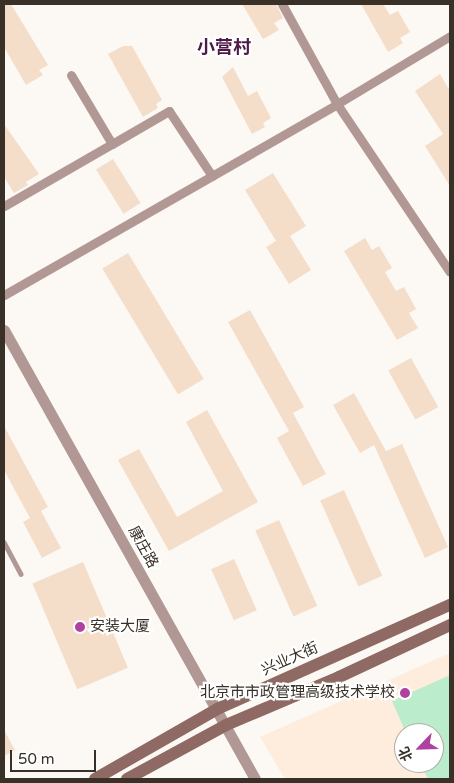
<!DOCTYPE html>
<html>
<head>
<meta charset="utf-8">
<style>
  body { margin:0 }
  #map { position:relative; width:454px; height:783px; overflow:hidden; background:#fcf8f4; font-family:"Varela Round","Noto Sans SC",sans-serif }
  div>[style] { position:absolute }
  .built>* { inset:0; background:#feeddd }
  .green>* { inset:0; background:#bbeccc }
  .building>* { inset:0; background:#f4dec9; transform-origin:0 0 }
  .service>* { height:4.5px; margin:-2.25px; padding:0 2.25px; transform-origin:2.25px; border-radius:2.25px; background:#b29894 }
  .minor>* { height:9px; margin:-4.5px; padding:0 4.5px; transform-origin:4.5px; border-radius:4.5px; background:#b29894 }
  .tertiary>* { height:11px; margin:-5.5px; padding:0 5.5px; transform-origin:5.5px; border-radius:5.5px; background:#b29894 }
  .secondary>* { height:12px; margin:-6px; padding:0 6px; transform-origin:6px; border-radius:6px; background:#8f6a64 }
  .dots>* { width:14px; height:14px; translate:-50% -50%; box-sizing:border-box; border:2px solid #fff; border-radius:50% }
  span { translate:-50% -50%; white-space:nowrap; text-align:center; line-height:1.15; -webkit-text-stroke:4.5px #fff; paint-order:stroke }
  .street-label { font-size:15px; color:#393128 }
  .poi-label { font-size:15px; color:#393128 }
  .left { translate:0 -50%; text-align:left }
  .right { translate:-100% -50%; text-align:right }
  .quarter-label { font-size:18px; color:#4e1a47; font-weight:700 }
  .frame { position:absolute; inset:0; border:5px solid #393128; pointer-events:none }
  .north { position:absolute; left:394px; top:723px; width:50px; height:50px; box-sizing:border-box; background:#fff; border:1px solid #b0ada9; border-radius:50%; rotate:246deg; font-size:14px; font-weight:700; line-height:20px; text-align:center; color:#393128 }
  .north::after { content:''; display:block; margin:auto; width:18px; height:22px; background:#af42a1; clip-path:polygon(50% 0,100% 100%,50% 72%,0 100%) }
  .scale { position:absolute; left:10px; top:750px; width:86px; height:22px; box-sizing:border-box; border:2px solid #393128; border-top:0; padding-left:6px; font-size:15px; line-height:18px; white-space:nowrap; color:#393128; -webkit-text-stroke:4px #fff; paint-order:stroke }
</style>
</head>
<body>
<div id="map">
  <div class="built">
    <i style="clip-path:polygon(evenodd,450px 653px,450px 779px,285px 779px,260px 737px,450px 653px,404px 733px,434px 733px,434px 763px,404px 763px,404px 733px)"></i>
  </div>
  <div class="green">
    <i style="clip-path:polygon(450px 675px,450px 779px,428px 779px,420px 763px,434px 763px,434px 733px,406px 733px,392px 701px)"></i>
  </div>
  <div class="building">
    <i style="clip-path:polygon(4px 4px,11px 4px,48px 65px,39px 70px,43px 75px,26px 85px,4px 47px)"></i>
    <i style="clip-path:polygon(242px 4px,276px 4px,283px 18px,274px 23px,279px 30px,263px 39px)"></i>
    <i style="clip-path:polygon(361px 4px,383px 4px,390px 15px,398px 11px,410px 32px,400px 38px,403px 43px,388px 52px)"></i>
    <i style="clip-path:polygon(123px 46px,132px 46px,162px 100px,156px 104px,158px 108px,143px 117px,108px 54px)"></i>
    <i style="clip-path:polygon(233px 67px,248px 96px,257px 91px,271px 118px,263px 123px,265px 127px,252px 134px,222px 77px)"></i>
    <i style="clip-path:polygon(440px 74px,450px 91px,450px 186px,425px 146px,443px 134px,415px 91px)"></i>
    <i style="clip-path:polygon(4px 124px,39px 174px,26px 182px,28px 185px,14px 193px,4px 177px)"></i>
    <i style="left:113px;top:159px;width:52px;height:20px;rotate:58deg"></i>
    <i style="clip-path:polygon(273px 173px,306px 226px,290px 236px,311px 270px,289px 284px,266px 247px,276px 241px,245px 190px)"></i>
    <i style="clip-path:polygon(365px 238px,372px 250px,379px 246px,392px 268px,385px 272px,396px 291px,404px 287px,416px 309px,409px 313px,418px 328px,397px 340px,344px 251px)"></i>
    <i style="left:128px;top:253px;width:147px;height:30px;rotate:59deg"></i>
    <i style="clip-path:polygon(250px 310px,304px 407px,293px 413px,326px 474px,303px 486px,277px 438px,289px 431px,228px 322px)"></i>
    <i style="left:411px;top:358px;width:56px;height:26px;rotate:61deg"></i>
    <i style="clip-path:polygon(354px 393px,386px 451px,402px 444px,448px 547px,425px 558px,374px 445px,360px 453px,333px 405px)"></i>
    <i style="clip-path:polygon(207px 410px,258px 502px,169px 551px,118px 460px,139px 449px,177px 517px,223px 491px,186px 422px)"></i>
    <i style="clip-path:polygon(4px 426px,48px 507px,41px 511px,61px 548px,42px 558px,23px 522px,30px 518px,4px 470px)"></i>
    <i style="left:344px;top:490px;width:94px;height:26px;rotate:66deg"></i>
    <i style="left:279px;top:520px;width:94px;height:26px;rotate:66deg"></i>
    <i style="left:234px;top:559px;width:56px;height:25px;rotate:66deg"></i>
    <i style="left:83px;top:562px;width:115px;height:55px;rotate:67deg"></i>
    <i style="clip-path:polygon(4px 730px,15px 750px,4px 756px)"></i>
  </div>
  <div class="service">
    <i style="left:4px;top:542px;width:36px;rotate:62deg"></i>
  </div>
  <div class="minor">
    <i style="left:282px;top:4px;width:114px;rotate:61.2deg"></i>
    <i style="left:337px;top:104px;width:202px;rotate:56.1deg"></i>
    <i style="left:71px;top:75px;width:80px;rotate:59.3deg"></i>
    <i style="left:112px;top:144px;width:66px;rotate:-30.1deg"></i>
    <i style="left:169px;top:111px;width:78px;rotate:56.5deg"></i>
    <i style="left:4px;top:206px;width:125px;rotate:-29.9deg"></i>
    <i style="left:4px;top:295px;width:384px;rotate:-29.8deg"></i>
    <i style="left:337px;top:104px;width:132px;rotate:-31deg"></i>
  </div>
  <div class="tertiary">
    <i style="left:4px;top:330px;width:514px;rotate:60.79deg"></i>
  </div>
  <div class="secondary">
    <i style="left:95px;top:779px;width:141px;rotate:-29.8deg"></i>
    <i style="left:217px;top:709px;width:255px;rotate:-24.1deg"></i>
    <i style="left:127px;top:779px;width:113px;rotate:-28.6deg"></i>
    <i style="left:226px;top:725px;width:123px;rotate:-23deg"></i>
    <i style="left:339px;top:677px;width:123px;rotate:-25.1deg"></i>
  </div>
  <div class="dots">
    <i style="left:80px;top:627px;background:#af42a1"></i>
    <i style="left:405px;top:693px;background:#af42a1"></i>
  </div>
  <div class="street-label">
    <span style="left:143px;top:547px;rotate:61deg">康庄路</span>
    <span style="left:290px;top:659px;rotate:-24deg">兴业大街</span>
  </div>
  <div class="poi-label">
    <span class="left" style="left:90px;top:627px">安装大厦</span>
    <span class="right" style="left:395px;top:693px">北京市市政管理高级技术学校</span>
  </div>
  <div class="quarter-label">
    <span style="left:224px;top:47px">小营村</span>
  </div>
  <div class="frame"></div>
  <div class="north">北</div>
  <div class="scale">50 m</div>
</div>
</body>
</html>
